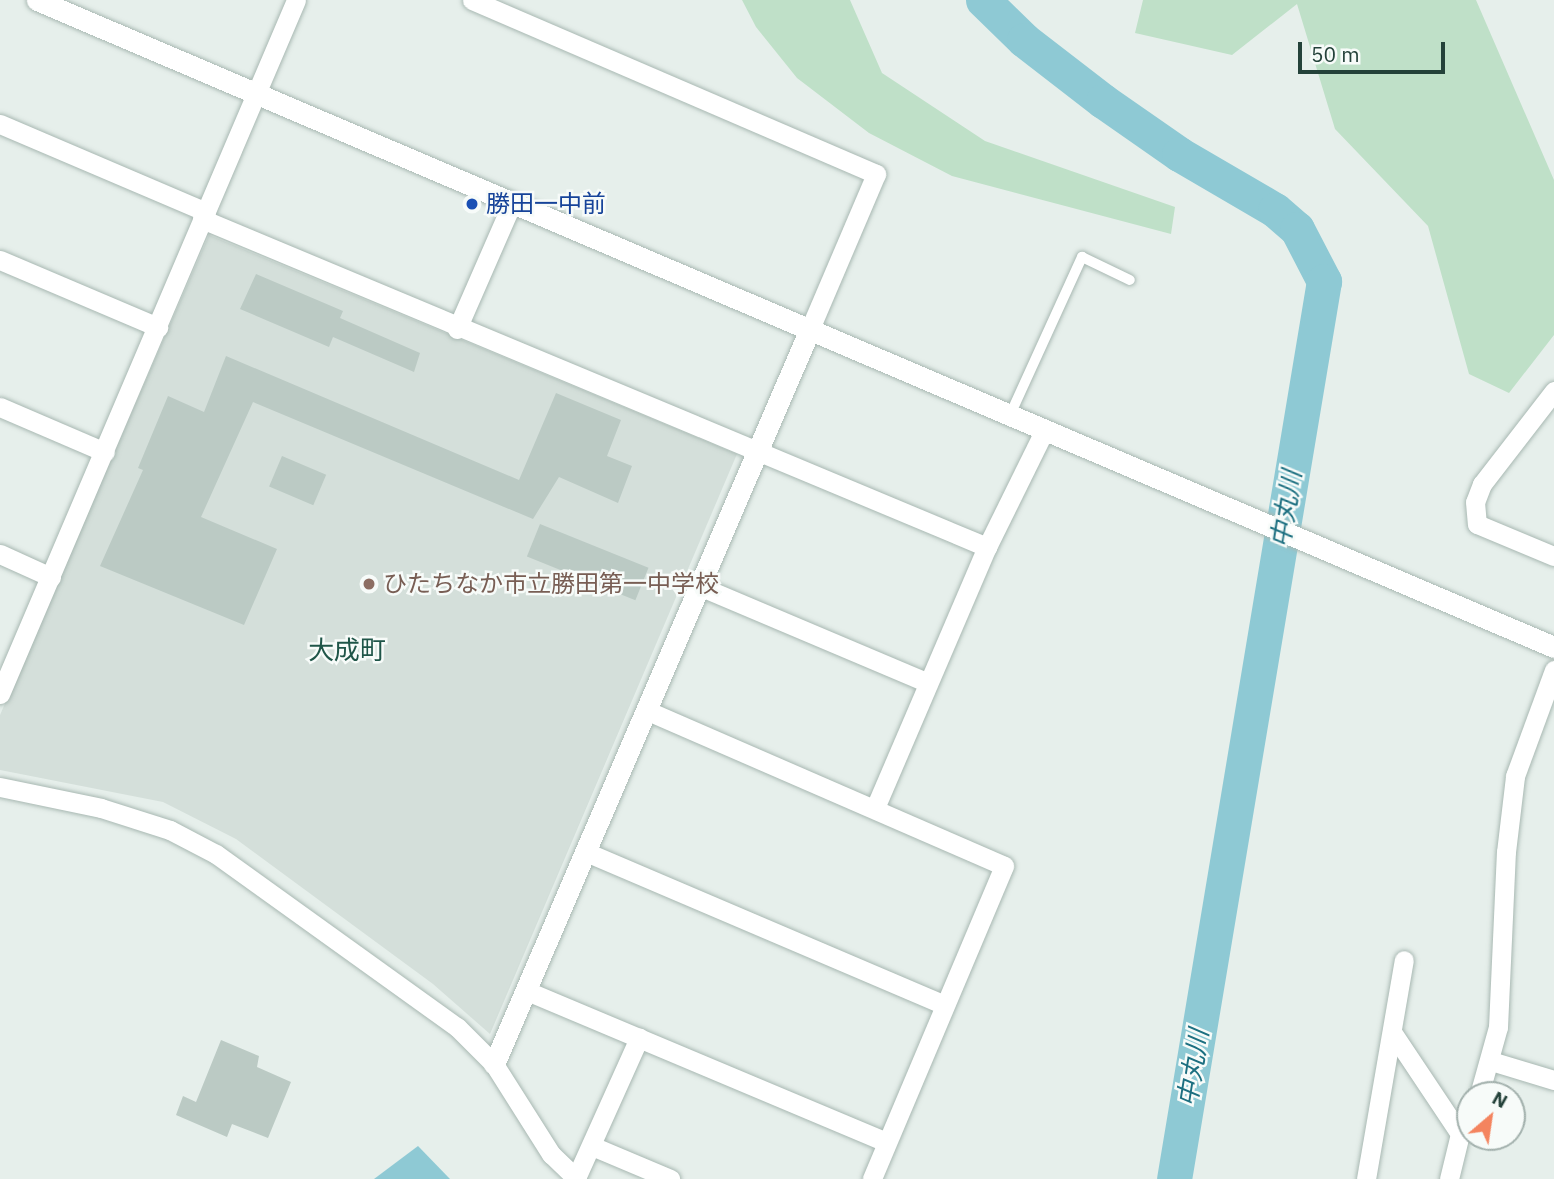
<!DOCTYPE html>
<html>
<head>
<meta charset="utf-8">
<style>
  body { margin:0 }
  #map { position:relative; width:1554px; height:1179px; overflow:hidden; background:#e6efeb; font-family:"IBM Plex Sans","Noto Sans JP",sans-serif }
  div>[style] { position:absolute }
  .built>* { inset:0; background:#d4dfda }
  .green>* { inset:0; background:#bfe0c8 }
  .water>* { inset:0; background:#8ec9d4 }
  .river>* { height:35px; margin:-17.5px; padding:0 17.5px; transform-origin:17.5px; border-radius:17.5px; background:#8ec9d4 }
  .building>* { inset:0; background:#bbcac4; transform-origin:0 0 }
  .roads { filter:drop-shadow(0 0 2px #a8b8b2) drop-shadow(0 0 2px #a8b8b2) }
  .service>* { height:10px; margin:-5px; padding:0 5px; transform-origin:5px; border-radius:5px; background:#fff }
  .minor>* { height:19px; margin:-9.5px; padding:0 9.5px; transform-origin:9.5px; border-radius:9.5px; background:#fff }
  .tertiary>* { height:21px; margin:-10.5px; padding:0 10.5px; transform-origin:10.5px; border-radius:10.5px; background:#fff }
  .dots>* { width:19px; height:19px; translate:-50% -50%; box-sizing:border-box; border:4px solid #f7fbf9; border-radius:50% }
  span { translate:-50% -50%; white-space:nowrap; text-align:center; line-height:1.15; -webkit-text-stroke:5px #f7fbf9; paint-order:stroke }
  .transit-label { font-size:24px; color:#164399 }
  .left { translate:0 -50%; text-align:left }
  .education-label { font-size:24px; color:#785e54 }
  .water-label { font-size:26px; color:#1c6f80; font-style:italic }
  .neighbourhood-label { font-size:26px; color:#1f5548 }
  .north { position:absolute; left:1456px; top:1081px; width:70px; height:70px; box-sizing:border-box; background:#f7fbf9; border:2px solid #a3b1ad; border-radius:50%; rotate:29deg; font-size:19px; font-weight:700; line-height:28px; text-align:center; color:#24423a }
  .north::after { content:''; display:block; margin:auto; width:24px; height:32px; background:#f4845f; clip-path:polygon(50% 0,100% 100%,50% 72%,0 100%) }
  .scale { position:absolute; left:1298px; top:42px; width:147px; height:32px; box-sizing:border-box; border:4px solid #24423a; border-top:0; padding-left:9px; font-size:21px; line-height:24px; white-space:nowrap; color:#24423a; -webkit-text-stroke:5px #f7fbf9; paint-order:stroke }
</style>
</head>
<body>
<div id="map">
  <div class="built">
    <i style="clip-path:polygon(209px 235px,737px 454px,490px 1034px,433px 984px,236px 839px,163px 802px,0 770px,0 715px)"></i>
  </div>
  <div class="green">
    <i style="clip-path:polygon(742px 0,850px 0,882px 73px,985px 141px,1175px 207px,1171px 234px,952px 176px,869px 133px,797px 78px,756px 27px)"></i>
    <i style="clip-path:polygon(1143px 0,1476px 0,1554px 180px,1554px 335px,1509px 393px,1469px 374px,1428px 226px,1335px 129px,1297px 4px,1232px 55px,1135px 33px)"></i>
  </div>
  <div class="water">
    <i style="clip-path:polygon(418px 1146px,450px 1179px,374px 1179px)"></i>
  </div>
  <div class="river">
    <i style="left:983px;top:0;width:57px;rotate:44.3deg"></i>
    <i style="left:1024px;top:40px;width:100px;rotate:37.7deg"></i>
    <i style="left:1103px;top:101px;width:93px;rotate:34.9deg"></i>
    <i style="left:1179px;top:154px;width:111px;rotate:30.3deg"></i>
    <i style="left:1275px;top:210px;width:29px;rotate:41deg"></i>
    <i style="left:1297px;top:229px;width:59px;rotate:62.6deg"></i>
    <i style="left:1324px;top:281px;width:910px;rotate:99.48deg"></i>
  </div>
  <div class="building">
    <i style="clip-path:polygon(256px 274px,343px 311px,340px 318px,420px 353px,414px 372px,333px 337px,329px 347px,240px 309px)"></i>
    <i style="clip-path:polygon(226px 356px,519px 480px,556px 393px,621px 420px,607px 456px,632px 466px,618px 503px,559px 477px,533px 519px,253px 402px,201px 517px,277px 549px,244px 625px,100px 566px,143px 470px,138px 468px,168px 396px,204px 412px)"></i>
    <i style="left:282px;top:456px;width:48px;height:33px;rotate:23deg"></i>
    <i style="left:540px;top:524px;width:117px;height:35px;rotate:22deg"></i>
    <i style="clip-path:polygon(221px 1040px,259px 1056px,257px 1067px,291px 1082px,268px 1138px,232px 1124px,227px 1137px,176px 1115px,183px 1096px,196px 1102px)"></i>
  </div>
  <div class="roads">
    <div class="service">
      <i style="left:1010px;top:415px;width:174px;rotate:-65.5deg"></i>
      <i style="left:1082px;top:257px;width:53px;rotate:25.6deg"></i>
    </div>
    <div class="minor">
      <i style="left:472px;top:0;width:440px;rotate:23.3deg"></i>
      <i style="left:876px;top:174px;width:168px;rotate:113.1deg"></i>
      <i style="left:0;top:124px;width:224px;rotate:23.1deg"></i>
      <i style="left:202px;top:219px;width:851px;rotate:22.68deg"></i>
      <i style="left:0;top:260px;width:172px;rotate:23deg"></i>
      <i style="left:457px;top:329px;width:137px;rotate:-66.4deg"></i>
      <i style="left:1554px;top:391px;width:118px;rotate:127.7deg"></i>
      <i style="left:1482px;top:484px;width:19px;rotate:111deg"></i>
      <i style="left:1475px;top:502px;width:22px;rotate:85deg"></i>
      <i style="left:1477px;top:524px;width:83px;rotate:22.6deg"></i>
      <i style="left:0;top:407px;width:114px;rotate:23.2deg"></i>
      <i style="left:0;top:554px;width:56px;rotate:24.3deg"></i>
      <i style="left:699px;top:586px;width:246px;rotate:22.9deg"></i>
      <i style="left:0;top:694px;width:754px;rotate:-66.9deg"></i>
      <i style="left:648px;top:711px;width:388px;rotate:23.5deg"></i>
      <i style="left:1004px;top:866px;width:340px;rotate:112.9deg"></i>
      <i style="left:0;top:787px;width:103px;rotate:11.7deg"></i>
      <i style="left:101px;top:808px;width:72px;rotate:17.7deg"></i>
      <i style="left:170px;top:830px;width:52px;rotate:27.6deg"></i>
      <i style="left:216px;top:854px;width:297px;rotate:35.7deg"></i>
      <i style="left:457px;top:1027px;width:52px;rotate:45deg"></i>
      <i style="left:494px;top:1064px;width:107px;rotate:57.7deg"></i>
      <i style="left:551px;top:1154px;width:36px;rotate:44deg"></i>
      <i style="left:875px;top:808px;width:284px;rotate:-66.8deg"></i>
      <i style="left:987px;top:547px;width:131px;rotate:-63.8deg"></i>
      <i style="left:586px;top:852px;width:390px;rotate:23.1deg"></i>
      <i style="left:527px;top:991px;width:390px;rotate:22.8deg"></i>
      <i style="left:1392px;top:1032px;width:123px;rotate:56.3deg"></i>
      <i style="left:1491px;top:1061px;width:66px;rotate:16.8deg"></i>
      <i style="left:1479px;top:1095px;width:71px;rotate:-74.4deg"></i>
      <i style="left:1498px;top:1027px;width:175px;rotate:-87.4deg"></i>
      <i style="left:1506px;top:852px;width:77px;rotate:-83.2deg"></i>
      <i style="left:1515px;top:776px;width:113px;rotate:-69.8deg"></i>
      <i style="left:592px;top:1146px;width:85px;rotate:22.9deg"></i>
      <i style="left:576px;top:1178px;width:154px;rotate:-65.8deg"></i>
      <i style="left:1366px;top:1179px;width:222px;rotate:-80.2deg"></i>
      <i style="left:1449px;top:1179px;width:46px;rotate:-76.3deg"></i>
      <i style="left:1460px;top:1134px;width:23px;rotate:-65deg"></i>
    </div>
    <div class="tertiary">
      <i style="left:37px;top:0;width:1649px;rotate:23.1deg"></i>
      <i style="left:494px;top:1064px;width:800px;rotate:-66.74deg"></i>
    </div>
  </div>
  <div class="dots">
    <i style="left:472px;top:204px;background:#1a4fb4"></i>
    <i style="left:369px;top:584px;background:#8d6e63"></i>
  </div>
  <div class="transit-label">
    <span class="left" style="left:486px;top:204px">勝田一中前</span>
  </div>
  <div class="education-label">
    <span class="left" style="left:383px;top:584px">ひたちなか市立勝田第一中学校</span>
  </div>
  <div class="water-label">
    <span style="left:1286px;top:509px;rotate:-81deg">中丸川</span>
    <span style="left:1193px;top:1068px;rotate:-81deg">中丸川</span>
  </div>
  <div class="neighbourhood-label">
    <span style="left:347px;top:650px">大成町</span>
  </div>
  <div class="north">N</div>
  <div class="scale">50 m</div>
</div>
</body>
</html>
